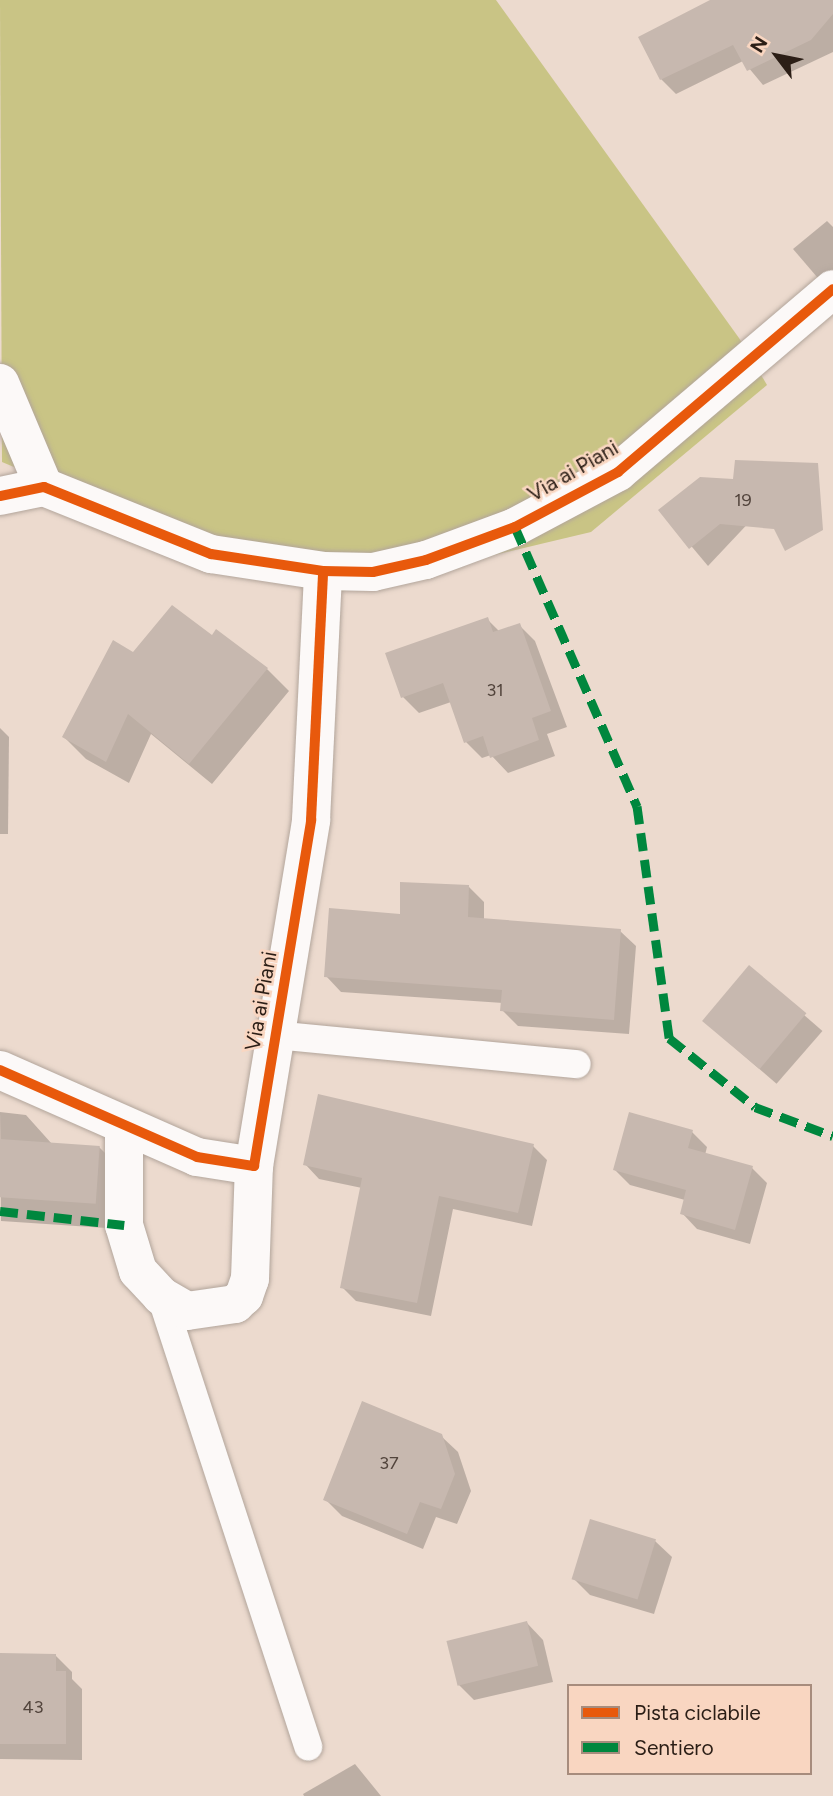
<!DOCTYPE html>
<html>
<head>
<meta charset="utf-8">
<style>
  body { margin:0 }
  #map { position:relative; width:833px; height:1796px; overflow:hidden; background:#ecdace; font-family:Figtree,sans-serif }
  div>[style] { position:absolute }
  .forest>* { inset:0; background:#c9c485 }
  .shadow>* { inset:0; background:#0003; transform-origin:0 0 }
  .building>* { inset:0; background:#c7b8af; transform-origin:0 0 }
  .roads { filter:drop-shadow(0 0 2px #b2a59b) drop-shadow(0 0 2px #b2a59b) }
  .service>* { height:28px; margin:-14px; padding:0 14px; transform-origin:14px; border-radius:14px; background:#fcf9f8 }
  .minor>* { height:38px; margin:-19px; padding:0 19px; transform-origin:19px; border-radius:19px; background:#fcf9f8 }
  .quiet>* { height:9px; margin-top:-4.5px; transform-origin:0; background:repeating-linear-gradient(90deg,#00873e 0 18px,transparent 0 27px) }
  .cycleway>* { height:10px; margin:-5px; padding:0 5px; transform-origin:5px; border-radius:5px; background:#e8590c }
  span { translate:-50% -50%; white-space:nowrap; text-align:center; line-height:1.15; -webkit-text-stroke:5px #f9d6c1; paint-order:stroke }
  .number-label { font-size:18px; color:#52443c }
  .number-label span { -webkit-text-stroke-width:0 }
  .street-label { font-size:21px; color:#2b1e16 }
  .legend { position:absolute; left:567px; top:1684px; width:245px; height:91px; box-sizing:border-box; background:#f9d6c1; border:2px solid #a78c7d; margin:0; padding:9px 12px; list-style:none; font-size:21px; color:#2b1e16 }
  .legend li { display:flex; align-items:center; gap:14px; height:35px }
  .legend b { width:35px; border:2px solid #a78c7d }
  .north { position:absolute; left:742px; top:21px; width:70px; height:70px; -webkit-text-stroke:5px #f9d6c1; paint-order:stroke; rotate:302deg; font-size:19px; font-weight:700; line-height:28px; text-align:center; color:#2b1e16 }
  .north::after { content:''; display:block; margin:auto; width:24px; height:32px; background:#2b1e16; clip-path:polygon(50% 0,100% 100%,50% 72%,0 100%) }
</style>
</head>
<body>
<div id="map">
  <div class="forest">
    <i style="clip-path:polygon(0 0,496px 0,739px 338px,767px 385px,591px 532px,323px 596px,2px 462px)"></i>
  </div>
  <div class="shadow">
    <i style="clip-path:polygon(716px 0,833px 0,833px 52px,763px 85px,743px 61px,676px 94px,661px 79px,641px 38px)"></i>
    <i style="clip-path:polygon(827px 221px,833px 227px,833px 278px,823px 284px,793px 249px)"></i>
    <i style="clip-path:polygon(772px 498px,708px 566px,661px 510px)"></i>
    <i style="clip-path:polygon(487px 619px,500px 632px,519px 625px,535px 641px,567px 727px,547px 734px,555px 756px,508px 773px,491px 755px,482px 758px,466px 742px,451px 702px,419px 713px,403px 697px)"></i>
    <i style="clip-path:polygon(213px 637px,267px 669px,289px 691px,212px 784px,151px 734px,129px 783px,86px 759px,64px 737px)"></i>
    <i style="clip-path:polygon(0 728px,9px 737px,8px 834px,0 834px)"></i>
    <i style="clip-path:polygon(469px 887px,484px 902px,484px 920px,620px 931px,636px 946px,629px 1034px,518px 1026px,502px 1010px,503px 1003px,341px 992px,326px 976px,402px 916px)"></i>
    <i style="left:750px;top:968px;width:96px;height:70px;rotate:41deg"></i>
    <i style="clip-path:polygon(0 1112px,26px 1115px,52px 1144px,99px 1147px,125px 1173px,121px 1229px,1px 1221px)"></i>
    <i style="clip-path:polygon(692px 1132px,707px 1147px,705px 1155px,752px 1168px,767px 1183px,750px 1244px,697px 1229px,682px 1213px,685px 1200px,630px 1185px,615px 1170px)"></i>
    <i style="clip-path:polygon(533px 1146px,547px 1160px,532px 1226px,453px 1209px,431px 1316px,356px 1301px,342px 1287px,362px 1188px,319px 1179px,305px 1164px)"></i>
    <i style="clip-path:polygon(441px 1436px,458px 1452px,471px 1491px,457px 1524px,436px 1517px,423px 1549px,342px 1516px,325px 1499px)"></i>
    <i style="clip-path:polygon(592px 1521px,655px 1541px,672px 1557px,654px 1614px,590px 1595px,574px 1579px)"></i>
    <i style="clip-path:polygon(527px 1623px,543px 1640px,553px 1682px,474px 1700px,458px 1684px)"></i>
    <i style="clip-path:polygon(0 1655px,56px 1656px,72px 1672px,72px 1679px,82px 1689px,82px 1760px,0 1759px)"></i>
    <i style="clip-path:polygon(355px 1764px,381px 1796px,304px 1796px,303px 1794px)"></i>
  </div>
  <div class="building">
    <i style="clip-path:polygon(710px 0,833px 0,833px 14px,811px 40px,747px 71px,733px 45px,660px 80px,638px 37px)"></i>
    <i style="clip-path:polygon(735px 460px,818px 463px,823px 530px,785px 551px,774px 529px,720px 524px,689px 549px,658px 510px,700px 477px,733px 479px)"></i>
    <i style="clip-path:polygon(172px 605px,212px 635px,216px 629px,268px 668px,189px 764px,128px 714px,106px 762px,62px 737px,113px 640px,133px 652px)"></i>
    <i style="clip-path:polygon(488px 617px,493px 632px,520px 623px,551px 711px,532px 718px,539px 740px,490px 758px,483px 736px,464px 743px,443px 683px,401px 698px,385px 653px)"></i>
    <i style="clip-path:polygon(400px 882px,469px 885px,468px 917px,621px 929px,614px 1020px,500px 1011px,502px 990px,324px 977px,329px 908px,400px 914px)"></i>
    <i style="left:749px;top:965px;width:75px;height:73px;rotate:40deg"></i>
    <i style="clip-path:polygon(318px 1094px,534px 1144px,518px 1213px,439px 1196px,417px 1303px,340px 1288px,362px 1178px,303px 1165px)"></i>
    <i style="clip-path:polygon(629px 1112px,693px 1130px,688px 1148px,753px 1166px,735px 1230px,680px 1214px,686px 1190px,613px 1170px)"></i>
    <i style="left:0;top:1139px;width:100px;height:58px;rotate:4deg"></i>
    <i style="clip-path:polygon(362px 1401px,442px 1434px,455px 1474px,441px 1509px,420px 1502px,407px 1534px,323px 1500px)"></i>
    <i style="left:590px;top:1519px;width:69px;height:63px;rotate:17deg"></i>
    <i style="left:527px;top:1621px;width:46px;height:83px;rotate:76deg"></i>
    <i style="clip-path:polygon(0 1653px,56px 1654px,56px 1671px,66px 1671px,66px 1744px,0 1744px)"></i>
  </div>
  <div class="roads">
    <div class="service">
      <i style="left:274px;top:1035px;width:304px;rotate:5.5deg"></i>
      <i style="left:161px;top:1296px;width:474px;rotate:71.9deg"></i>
    </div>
    <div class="minor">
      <i style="left:0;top:383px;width:113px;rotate:67.1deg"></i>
      <i style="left:0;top:496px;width:45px;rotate:-11.6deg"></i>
      <i style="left:44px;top:487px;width:180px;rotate:21.9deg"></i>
      <i style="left:211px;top:554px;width:113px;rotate:8.6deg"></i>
      <i style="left:323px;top:571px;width:50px;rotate:1.1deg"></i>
      <i style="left:373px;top:572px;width:54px;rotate:-12.8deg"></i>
      <i style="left:426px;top:560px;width:95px;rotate:-20.3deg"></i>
      <i style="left:515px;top:527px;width:117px;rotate:-28.1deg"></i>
      <i style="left:618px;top:472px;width:282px;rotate:-40.4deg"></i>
      <i style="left:0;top:1070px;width:215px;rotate:23.8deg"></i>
      <i style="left:197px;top:1157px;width:58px;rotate:9deg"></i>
      <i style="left:254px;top:1166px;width:351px;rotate:-80.6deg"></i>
      <i style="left:311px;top:820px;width:249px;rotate:-87.2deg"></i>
      <i style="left:124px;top:1126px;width:99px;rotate:90deg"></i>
      <i style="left:124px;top:1225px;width:48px;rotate:73.1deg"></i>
      <i style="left:138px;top:1271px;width:34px;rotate:47deg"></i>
      <i style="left:161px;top:1296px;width:30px;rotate:30deg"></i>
      <i style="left:187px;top:1311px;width:49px;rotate:-8.3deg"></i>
      <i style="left:235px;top:1304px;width:12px;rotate:-42deg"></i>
      <i style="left:244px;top:1296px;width:18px;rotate:-71deg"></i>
      <i style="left:250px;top:1279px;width:113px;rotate:-88deg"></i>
    </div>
  </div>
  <div class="quiet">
    <i style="left:515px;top:527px;width:305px;rotate:66.4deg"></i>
    <i style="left:637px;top:806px;width:234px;rotate:82.1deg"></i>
    <i style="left:669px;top:1038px;width:110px;rotate:38.7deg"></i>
    <i style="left:755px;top:1107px;width:83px;rotate:20.4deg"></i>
    <i style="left:0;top:1211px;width:125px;rotate:6.4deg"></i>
  </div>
  <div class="cycleway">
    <i style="left:0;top:496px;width:45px;rotate:-11.6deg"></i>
    <i style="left:44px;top:487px;width:180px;rotate:21.9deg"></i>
    <i style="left:211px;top:554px;width:113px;rotate:8.6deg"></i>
    <i style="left:323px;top:571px;width:50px;rotate:1.1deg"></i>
    <i style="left:373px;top:572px;width:54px;rotate:-12.8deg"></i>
    <i style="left:426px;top:560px;width:95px;rotate:-20.3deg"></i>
    <i style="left:515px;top:527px;width:117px;rotate:-28.1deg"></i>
    <i style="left:618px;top:472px;width:282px;rotate:-40.4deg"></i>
    <i style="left:0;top:1070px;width:215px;rotate:23.8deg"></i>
    <i style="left:197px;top:1157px;width:58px;rotate:9deg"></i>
    <i style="left:254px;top:1166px;width:351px;rotate:-80.6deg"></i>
    <i style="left:311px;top:820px;width:249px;rotate:-87.2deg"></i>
  </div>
  <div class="number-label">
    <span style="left:743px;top:500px">19</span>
    <span style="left:495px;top:690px">31</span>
    <span style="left:389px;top:1463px">37</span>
    <span style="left:33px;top:1707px">43</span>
  </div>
  <div class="street-label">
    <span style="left:573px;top:471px;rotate:-30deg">Via ai Piani</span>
    <span style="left:261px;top:1001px;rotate:-80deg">Via ai Piani</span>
  </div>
  <ul class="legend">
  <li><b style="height:9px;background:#e8590c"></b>Pista ciclabile</li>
  <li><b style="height:9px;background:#00873e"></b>Sentiero</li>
  </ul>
  <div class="north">N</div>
</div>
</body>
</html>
